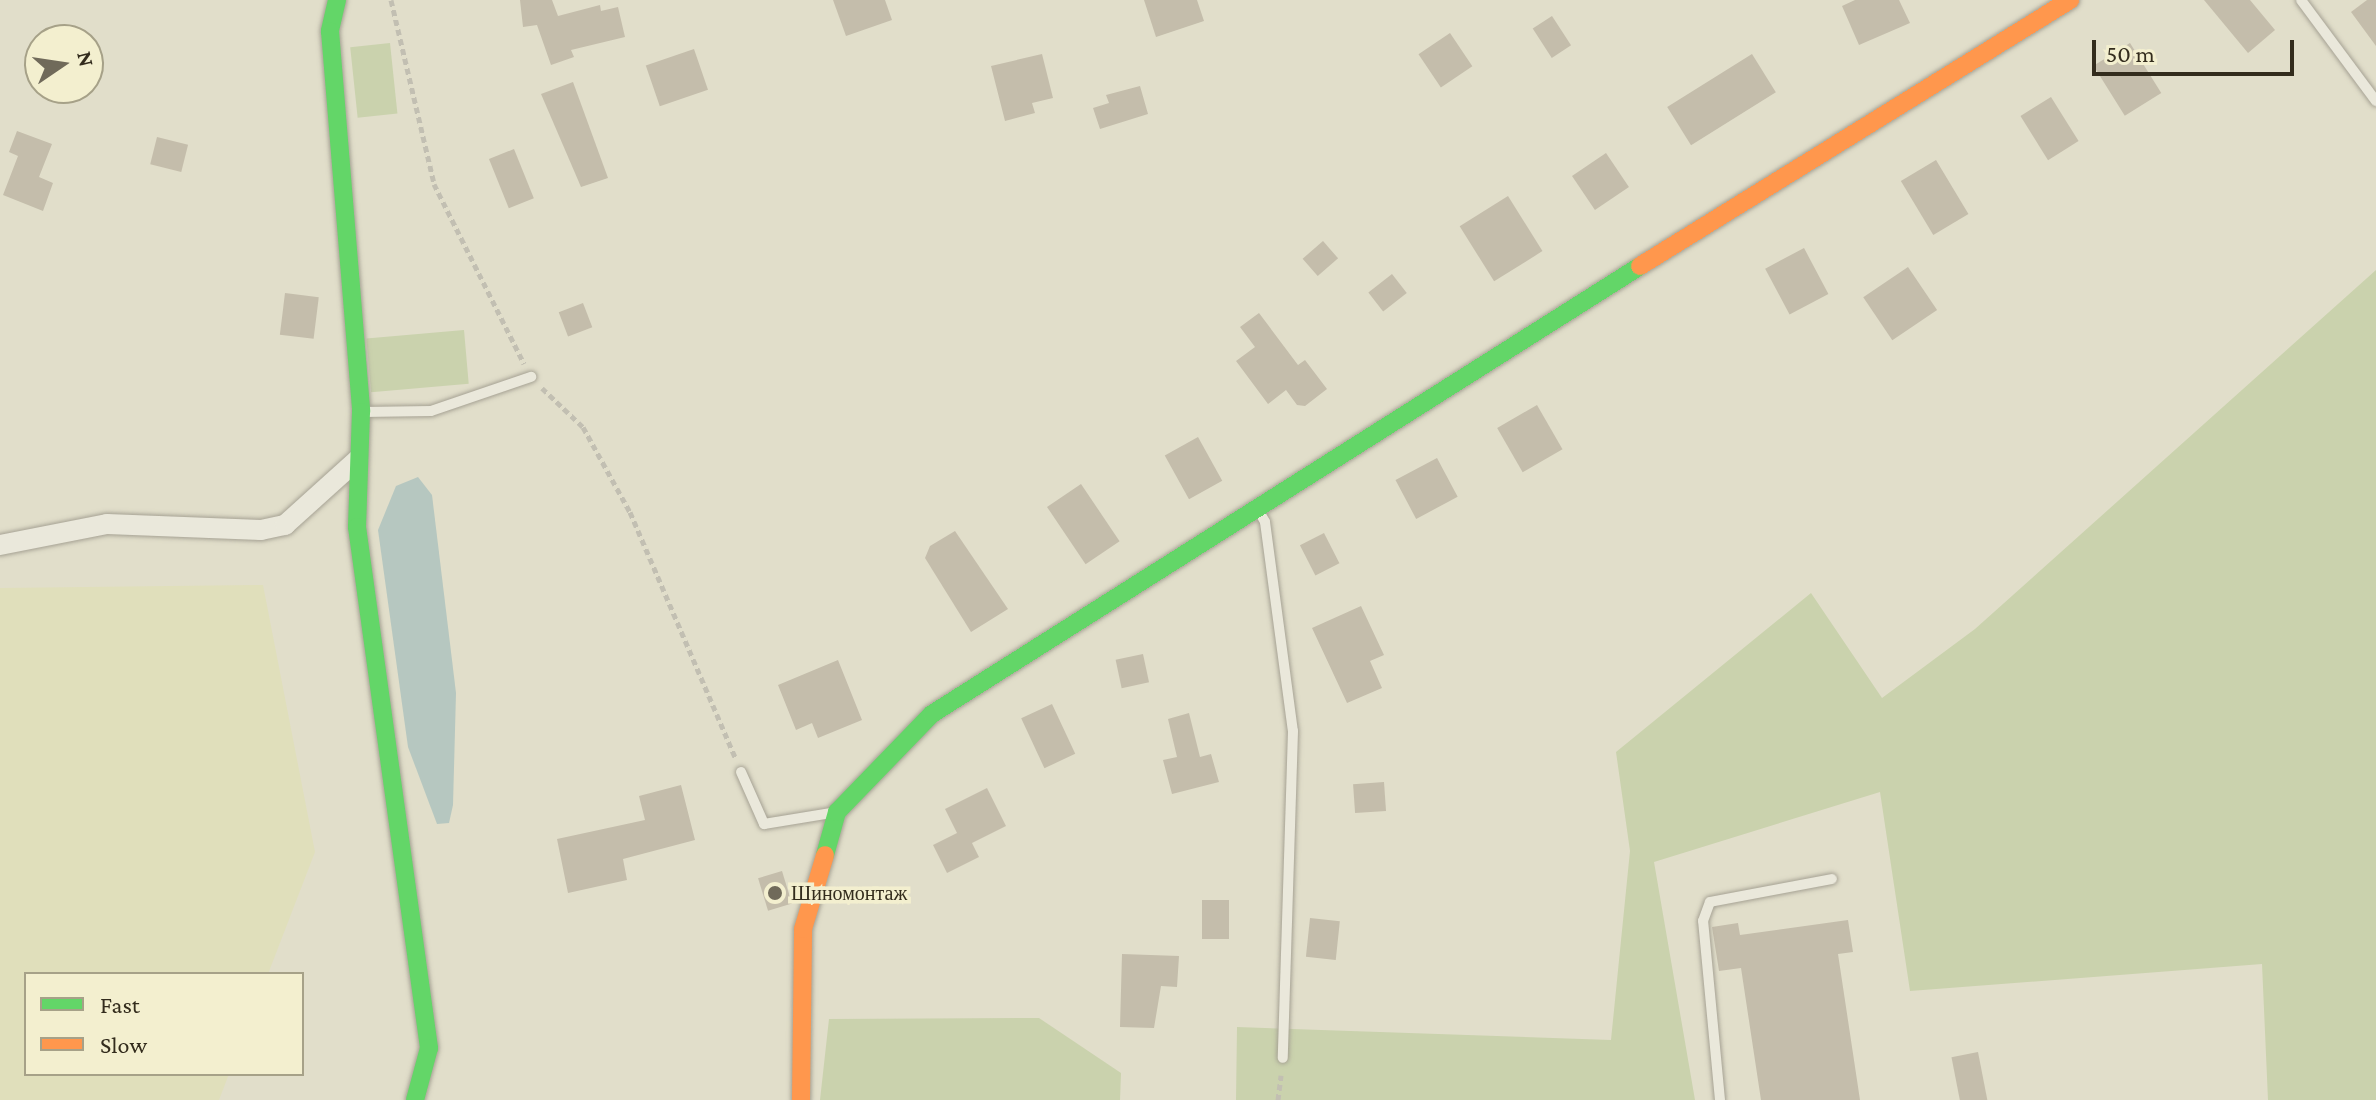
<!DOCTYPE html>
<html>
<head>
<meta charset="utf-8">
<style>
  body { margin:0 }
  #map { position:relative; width:2376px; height:1100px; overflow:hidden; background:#e1deca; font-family:"Crimson Pro",serif }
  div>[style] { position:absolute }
  .farmland>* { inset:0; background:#e0dfbb }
  .green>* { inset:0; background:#cad2ad; transform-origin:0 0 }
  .water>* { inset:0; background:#b6c7c0 }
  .building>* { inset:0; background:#c4bdab; transform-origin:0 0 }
  .path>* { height:5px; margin-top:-2.5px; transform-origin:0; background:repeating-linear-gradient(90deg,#c2bfb2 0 6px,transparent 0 10px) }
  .roads { filter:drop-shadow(0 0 2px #a6a294) drop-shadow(0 0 2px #a6a294) }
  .lane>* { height:10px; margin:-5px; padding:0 5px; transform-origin:5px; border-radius:5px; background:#eae8db }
  .street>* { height:20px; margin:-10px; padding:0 10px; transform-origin:10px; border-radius:10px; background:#eae8db }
  .fast>* { height:18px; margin:-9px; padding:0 9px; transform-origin:9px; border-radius:9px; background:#63d668 }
  .slow>* { height:18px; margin:-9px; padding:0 9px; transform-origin:9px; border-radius:9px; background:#ff974d }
  .dots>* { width:22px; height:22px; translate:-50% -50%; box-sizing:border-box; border:4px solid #f3efcf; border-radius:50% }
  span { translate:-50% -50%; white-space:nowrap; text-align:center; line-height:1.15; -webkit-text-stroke:7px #f3efcf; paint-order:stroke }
  .poi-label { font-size:20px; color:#332c1d }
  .left { translate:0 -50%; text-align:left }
  .legend { position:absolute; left:24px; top:972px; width:280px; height:104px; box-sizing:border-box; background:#f3efcf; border:2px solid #a6a188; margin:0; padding:10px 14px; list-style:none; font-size:24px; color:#332c1d }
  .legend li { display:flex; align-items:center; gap:16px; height:40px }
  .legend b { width:40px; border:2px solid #a6a188 }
  .north { position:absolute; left:24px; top:24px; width:80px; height:80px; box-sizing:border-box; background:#f3efcf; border:2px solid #a6a188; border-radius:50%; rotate:77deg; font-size:22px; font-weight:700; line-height:32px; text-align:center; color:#332c1d }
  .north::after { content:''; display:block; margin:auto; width:28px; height:36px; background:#706a5a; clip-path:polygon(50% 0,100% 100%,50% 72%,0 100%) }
  .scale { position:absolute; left:2092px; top:40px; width:202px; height:36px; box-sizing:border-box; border:4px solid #332c1d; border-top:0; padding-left:10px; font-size:24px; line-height:28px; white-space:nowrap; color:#332c1d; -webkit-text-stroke:6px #f3efcf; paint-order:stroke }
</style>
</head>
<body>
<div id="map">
  <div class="farmland">
    <i style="clip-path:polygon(263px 585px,315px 852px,268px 974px,26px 974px,26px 1074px,229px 1074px,219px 1100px,0 1100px,0 588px)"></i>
  </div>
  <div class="green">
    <i style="left:390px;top:43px;width:71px;height:40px;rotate:84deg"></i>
    <i style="clip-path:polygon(2376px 270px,2376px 1100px,2268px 1100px,2262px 964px,1910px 991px,1880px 792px,1654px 862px,1695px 1100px,1236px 1100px,1237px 1027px,1611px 1040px,1630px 851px,1616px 752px,1811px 593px,1882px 698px,1975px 629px)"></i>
    <i style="left:464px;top:330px;width:54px;height:98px;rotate:85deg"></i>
    <i style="clip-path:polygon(1039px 1018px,1121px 1073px,1120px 1100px,820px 1100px,829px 1019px)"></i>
  </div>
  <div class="water">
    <i style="clip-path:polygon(418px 477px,432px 495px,456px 693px,453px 805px,449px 823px,437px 824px,408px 747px,378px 530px,396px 486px)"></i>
  </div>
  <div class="building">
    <i style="clip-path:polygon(520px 0,552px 0,558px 16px,600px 5px,601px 11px,618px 7px,625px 37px,571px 50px,574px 57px,551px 65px,537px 25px,523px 27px)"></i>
    <i style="clip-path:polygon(833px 0,885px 0,892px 20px,846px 36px)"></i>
    <i style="clip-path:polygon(1144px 0,1197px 0,1204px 21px,1156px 37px)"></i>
    <i style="clip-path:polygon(1855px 0,1899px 0,1910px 23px,1859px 45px,1842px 6px)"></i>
    <i style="clip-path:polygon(2204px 0,2250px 0,2275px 30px,2248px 53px)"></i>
    <i style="clip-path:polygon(2367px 0,2376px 0,2376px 46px,2351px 12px)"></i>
    <i style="left:1552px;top:16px;width:35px;height:23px;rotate:57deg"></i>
    <i style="left:1450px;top:33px;width:40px;height:38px;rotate:56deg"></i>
    <i style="left:2130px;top:43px;width:59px;height:43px;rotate:58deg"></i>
    <i style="left:694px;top:49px;width:43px;height:51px;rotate:71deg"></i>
    <i style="clip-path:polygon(1042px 54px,1053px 98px,1032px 103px,1035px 113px,1005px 121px,991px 66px)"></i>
    <i style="left:1752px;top:54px;width:45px;height:100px;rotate:58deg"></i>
    <i style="clip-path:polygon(573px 82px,608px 178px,581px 187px,541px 94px)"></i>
    <i style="clip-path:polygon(1140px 86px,1148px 114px,1100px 129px,1093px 108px,1109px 103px,1106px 95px)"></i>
    <i style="left:2051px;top:97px;width:52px;height:36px;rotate:58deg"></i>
    <i style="clip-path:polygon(17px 131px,52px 144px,39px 177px,53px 183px,43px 211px,3px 195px,18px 156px,9px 152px)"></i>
    <i style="left:157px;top:137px;width:32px;height:28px;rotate:14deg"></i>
    <i style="left:514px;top:149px;width:53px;height:27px;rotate:68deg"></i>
    <i style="left:1606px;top:153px;width:41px;height:41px;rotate:56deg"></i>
    <i style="left:1936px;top:160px;width:63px;height:41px;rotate:59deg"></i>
    <i style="left:1508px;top:196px;width:65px;height:57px;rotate:58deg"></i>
    <i style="left:1323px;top:241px;width:23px;height:27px;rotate:49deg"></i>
    <i style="left:1804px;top:248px;width:52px;height:44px;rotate:62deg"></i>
    <i style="left:1908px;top:267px;width:52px;height:54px;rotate:56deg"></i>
    <i style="left:1392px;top:274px;width:24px;height:30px;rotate:52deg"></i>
    <i style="left:285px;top:293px;width:34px;height:42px;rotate:7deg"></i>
    <i style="left:583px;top:303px;width:26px;height:26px;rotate:69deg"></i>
    <i style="clip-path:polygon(1259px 313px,1298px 365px,1305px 360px,1327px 389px,1305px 406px,1297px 405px,1286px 390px,1268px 404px,1236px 361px,1255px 347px,1240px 327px)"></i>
    <i style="left:1537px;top:405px;width:51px;height:46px;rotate:60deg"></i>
    <i style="left:1198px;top:437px;width:50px;height:38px;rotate:61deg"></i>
    <i style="left:1437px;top:458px;width:44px;height:47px;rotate:62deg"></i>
    <i style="left:1081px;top:484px;width:69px;height:41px;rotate:56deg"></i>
    <i style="clip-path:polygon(955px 531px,1008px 609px,971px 632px,925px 558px,930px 546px)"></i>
    <i style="left:1324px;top:533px;width:34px;height:27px;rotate:63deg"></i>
    <i style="clip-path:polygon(1361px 606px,1384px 655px,1370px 661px,1382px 688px,1347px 703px,1312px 628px)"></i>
    <i style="left:1143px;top:654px;width:29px;height:28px;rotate:78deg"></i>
    <i style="clip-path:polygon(838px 660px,862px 720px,818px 738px,812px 723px,796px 730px,778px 685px)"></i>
    <i style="left:1052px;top:704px;width:55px;height:34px;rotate:65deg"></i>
    <i style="clip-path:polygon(1189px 713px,1200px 757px,1211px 754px,1219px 782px,1172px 794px,1163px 760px,1177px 757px,1168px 719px)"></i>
    <i style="left:1384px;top:782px;width:29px;height:31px;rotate:86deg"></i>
    <i style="clip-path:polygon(681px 785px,695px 840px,623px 859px,627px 880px,568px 893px,557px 839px,645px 820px,639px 796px)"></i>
    <i style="clip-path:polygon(987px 788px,1006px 826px,972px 843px,979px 857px,947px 873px,933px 845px,957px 833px,945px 809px)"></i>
    <i style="left:782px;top:871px;width:34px;height:25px;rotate:73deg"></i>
    <i style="left:1202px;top:900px;width:27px;height:39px"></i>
    <i style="left:1310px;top:918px;width:30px;height:39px;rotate:6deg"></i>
    <i style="clip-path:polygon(1848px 920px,1853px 952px,1838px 954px,1860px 1100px,1761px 1100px,1741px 968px,1719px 971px,1712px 927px,1738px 923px,1740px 935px)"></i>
    <i style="clip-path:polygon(1122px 954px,1179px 956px,1177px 987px,1161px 986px,1154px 1028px,1120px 1027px)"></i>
    <i style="left:1978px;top:1052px;width:49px;height:27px;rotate:79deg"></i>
  </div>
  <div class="path">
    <i style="left:391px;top:0;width:189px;rotate:76.8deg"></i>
    <i style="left:434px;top:184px;width:201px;rotate:63.4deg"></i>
    <i style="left:542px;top:388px;width:57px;rotate:43.6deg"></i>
    <i style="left:583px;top:427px;width:97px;rotate:61.1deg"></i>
    <i style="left:630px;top:512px;width:269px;rotate:66.8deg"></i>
    <i style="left:1278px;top:1100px;width:25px;rotate:-83deg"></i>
  </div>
  <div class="roads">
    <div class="lane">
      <i style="left:2301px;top:0;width:126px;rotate:53.4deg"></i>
      <i style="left:363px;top:412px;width:68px;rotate:-0.8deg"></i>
      <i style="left:431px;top:411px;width:106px;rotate:-18.8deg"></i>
      <i style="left:1257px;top:508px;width:16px;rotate:60deg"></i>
      <i style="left:1265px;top:522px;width:211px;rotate:82.4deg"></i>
      <i style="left:1293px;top:731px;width:327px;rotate:91.8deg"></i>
      <i style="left:741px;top:772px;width:57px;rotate:66.1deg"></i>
      <i style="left:764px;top:824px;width:68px;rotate:-9.3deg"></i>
      <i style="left:1720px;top:1100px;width:180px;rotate:-95.4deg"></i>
      <i style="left:1703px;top:921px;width:20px;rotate:-70deg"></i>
      <i style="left:1710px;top:902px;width:124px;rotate:-10.7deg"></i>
    </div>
    <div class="street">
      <i style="left:0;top:545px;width:109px;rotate:-11.1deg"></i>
      <i style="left:107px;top:524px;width:154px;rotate:2.2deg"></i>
      <i style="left:261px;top:530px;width:25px;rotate:-12deg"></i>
      <i style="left:285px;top:525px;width:98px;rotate:-42.1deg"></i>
    </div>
    <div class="fast">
      <i style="left:337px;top:0;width:32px;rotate:103deg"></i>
      <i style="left:330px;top:31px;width:382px;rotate:85.3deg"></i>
      <i style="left:361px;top:412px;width:115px;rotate:92deg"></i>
      <i style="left:357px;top:527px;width:526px;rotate:82.13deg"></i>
      <i style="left:429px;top:1048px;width:54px;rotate:105.1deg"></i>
      <i style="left:825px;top:855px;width:45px;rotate:-74.4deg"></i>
      <i style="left:837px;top:812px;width:136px;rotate:-45.9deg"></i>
      <i style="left:932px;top:714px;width:838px;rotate:-32.32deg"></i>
    </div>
    <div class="slow">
      <i style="left:1640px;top:266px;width:506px;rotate:-31.74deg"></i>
      <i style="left:801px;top:1100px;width:171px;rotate:-89.3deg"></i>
      <i style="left:803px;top:929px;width:77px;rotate:-73.4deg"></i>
    </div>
  </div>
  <div class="dots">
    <i style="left:775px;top:893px;background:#706a5a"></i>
  </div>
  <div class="poi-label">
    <span class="left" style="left:791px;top:893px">Шиномонтаж</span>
  </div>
  <ul class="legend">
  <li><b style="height:10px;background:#63d668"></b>Fast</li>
  <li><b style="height:10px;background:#ff974d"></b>Slow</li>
  </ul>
  <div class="north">N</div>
  <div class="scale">50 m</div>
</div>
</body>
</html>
